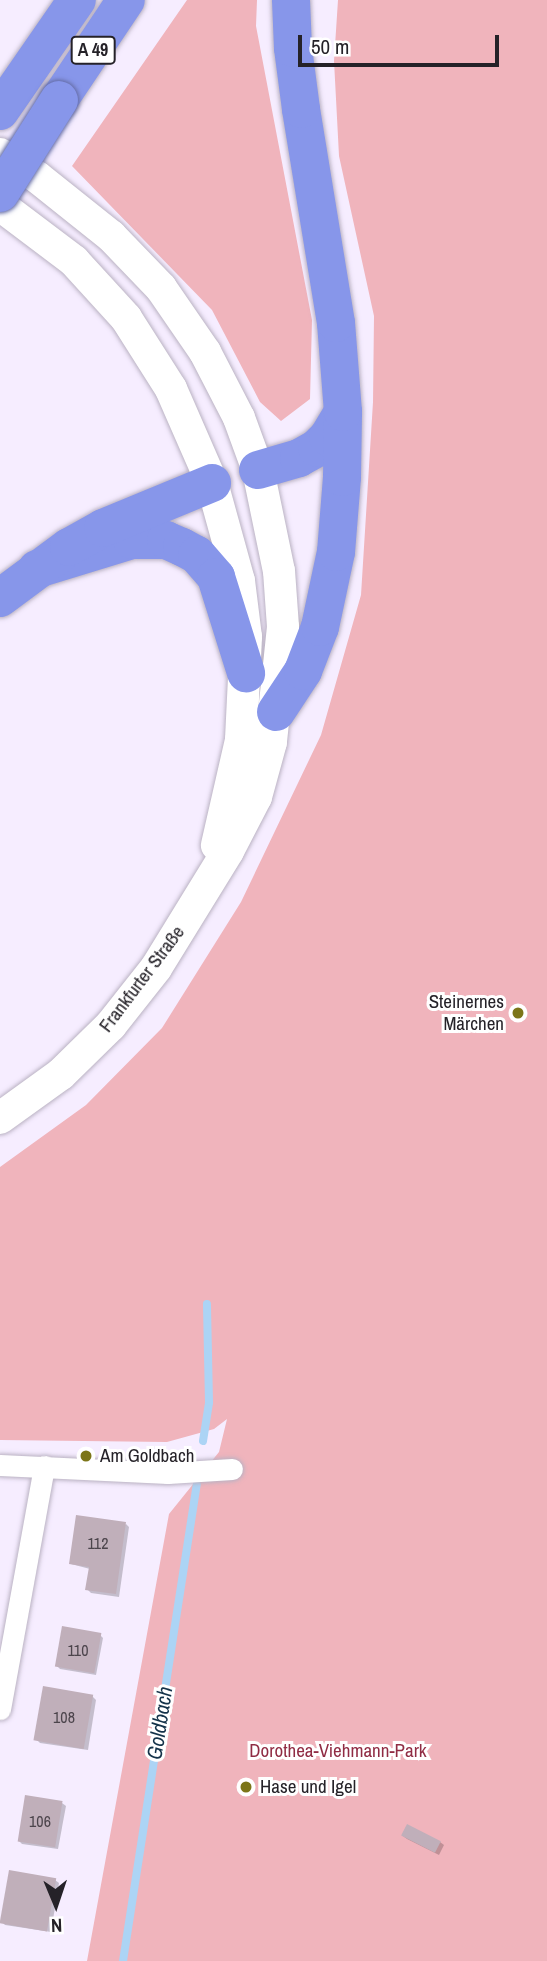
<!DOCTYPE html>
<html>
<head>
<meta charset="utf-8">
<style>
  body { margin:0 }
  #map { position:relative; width:547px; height:1961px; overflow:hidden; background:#f6edff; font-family:"Archivo Narrow",sans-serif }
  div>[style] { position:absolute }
  .green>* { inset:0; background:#f0b4bc }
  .shadow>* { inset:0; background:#0003 }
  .stream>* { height:8px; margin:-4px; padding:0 4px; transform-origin:4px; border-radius:4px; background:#acd4f5 }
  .building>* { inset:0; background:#c0afba; transform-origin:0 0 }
  .roads { filter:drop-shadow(0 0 2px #bab2c3) drop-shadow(0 0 2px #bab2c3) }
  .minor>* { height:21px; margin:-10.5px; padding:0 10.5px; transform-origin:10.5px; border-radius:10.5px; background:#fff }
  .secondary>* { height:32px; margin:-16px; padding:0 16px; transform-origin:16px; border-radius:16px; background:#fff }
  .motorway>* { height:38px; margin:-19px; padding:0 19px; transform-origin:19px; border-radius:19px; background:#8796ea }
  .bridges { filter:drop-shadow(0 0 2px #656da6) drop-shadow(0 0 2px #656da6) }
  .motorway-bridge>* { height:38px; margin:-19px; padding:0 19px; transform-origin:19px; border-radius:19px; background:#8796ea }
  .dots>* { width:19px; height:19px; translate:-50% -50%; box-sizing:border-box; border:4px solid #fff; border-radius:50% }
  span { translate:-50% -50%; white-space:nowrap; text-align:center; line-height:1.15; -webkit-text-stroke:6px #fff; paint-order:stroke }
  .number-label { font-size:16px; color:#4c454c }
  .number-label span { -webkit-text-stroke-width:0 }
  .shield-label span { padding:2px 5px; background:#fff; border:2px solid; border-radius:5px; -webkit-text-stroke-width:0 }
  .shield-label { font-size:18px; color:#252228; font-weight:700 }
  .street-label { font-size:19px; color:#252228 }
  .poi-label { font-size:19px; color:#252228 }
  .right { translate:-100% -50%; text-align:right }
  .left { translate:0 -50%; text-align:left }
  .park-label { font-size:19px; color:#902c44 }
  .water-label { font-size:21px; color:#143249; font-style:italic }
  .north { position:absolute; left:21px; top:1870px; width:70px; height:70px; -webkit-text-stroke:5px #fff; paint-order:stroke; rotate:178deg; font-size:19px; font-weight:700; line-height:28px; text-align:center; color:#252228 }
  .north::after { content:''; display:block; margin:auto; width:24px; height:32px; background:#252228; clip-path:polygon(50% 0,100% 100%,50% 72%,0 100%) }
  .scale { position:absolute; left:298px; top:35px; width:201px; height:32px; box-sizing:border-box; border:4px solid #252228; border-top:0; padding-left:9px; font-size:21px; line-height:24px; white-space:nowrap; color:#252228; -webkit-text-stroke:5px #fff; paint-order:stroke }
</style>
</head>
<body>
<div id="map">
  <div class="green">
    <i style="clip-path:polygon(187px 0,257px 0,256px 26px,312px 320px,310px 399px,281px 421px,260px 402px,212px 310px,72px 166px)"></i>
    <i style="clip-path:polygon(338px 0,547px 0,547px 1961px,87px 1961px,169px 1514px,219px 1452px,227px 1419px,214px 1429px,167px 1442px,0 1440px,0 1167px,86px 1105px,162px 1028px,241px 902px,321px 735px,361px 595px,373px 402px,374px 316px,339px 156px,334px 61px)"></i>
  </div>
  <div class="shadow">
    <i style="clip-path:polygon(126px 1524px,129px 1527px,119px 1597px,91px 1593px,87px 1589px,90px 1569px,71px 1564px)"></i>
    <i style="clip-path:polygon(100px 1635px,103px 1638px,96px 1675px,60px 1669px,57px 1666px)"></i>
    <i style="clip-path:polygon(92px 1696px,96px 1700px,88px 1750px,40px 1743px,36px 1739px)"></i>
    <i style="clip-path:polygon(62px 1803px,66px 1806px,58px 1849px,22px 1844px,18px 1840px)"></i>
    <i style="clip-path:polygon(408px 1826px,440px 1842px,444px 1845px,439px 1855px,407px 1839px,403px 1836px)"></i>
    <i style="clip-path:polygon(55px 1880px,59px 1883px,51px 1932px,5px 1925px,2px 1922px)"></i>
  </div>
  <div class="stream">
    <i style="left:203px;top:1441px;width:39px;rotate:-81deg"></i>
    <i style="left:209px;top:1402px;width:98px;rotate:-91.2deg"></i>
    <i style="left:123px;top:1961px;width:482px;rotate:-81.2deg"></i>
  </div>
  <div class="building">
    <i style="clip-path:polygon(76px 1515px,126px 1522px,116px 1594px,85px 1590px,89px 1567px,69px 1564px)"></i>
    <i style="left:62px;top:1626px;width:40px;height:41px;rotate:10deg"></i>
    <i style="left:43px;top:1686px;width:51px;height:55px;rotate:10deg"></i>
    <i style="left:25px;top:1795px;width:38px;height:47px;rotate:9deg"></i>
    <i style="left:407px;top:1824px;width:38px;height:13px;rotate:27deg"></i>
    <i style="left:9px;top:1870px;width:48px;height:54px;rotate:10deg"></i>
  </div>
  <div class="roads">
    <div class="minor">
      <i style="left:0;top:1465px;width:168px;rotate:2.7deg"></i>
      <i style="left:168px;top:1473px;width:64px;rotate:-3.6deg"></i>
      <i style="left:0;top:1709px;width:247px;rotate:-79.7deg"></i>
    </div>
    <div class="secondary">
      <i style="left:0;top:154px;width:44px;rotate:31.9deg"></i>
      <i style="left:37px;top:177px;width:95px;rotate:38.6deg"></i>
      <i style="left:111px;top:236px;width:72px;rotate:46.1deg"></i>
      <i style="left:161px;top:288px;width:78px;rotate:55.5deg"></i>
      <i style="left:205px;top:352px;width:74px;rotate:62.7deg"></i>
      <i style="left:239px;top:418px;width:55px;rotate:69.9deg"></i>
      <i style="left:258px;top:470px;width:103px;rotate:78.3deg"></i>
      <i style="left:279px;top:571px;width:56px;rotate:85.9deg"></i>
      <i style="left:283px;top:627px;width:116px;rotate:96deg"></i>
      <i style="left:271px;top:742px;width:57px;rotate:105.3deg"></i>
      <i style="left:256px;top:797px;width:61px;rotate:117.4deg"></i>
      <i style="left:228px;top:851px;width:137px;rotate:121.6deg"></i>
      <i style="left:156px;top:968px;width:73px;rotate:128.3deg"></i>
      <i style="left:111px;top:1025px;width:70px;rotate:135.6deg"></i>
      <i style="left:61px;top:1074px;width:75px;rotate:144.2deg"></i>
      <i style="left:0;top:205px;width:93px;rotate:37.1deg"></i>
      <i style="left:74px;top:261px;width:77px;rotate:47.6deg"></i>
      <i style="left:126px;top:318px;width:84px;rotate:57.6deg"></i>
      <i style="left:171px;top:389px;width:103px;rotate:66.4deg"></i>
      <i style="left:212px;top:483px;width:102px;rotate:74.6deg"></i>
      <i style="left:239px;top:581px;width:56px;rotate:82.9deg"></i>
      <i style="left:246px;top:637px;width:103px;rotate:92.8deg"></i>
      <i style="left:241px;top:740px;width:108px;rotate:102.9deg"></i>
    </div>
    <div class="motorway">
      <i style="left:59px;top:100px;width:120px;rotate:-56.2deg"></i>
      <i style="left:0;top:111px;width:135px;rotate:-55.3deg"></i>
      <i style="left:258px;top:470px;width:43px;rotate:-16.3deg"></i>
      <i style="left:299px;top:458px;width:21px;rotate:-29deg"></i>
      <i style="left:317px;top:448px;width:16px;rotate:-45deg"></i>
      <i style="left:328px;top:437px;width:29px;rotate:-59deg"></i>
      <i style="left:37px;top:569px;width:99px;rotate:-17deg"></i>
      <i style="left:132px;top:540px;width:34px"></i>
      <i style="left:166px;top:540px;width:17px;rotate:24deg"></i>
      <i style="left:182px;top:547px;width:17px;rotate:28deg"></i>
      <i style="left:197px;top:555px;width:29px;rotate:49deg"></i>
      <i style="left:216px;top:577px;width:101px;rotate:72.6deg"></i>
      <i style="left:0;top:598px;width:86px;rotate:-36.5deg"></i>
      <i style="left:69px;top:547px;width:39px;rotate:-29deg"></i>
      <i style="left:103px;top:528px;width:118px;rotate:-22.4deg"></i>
      <i style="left:276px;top:712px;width:49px;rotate:-56.6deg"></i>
      <i style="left:303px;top:671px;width:47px;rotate:-68.9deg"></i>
      <i style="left:320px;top:627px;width:77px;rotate:-78deg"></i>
      <i style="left:336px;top:552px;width:75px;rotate:-85.4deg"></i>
      <i style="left:342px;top:477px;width:65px;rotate:-89.1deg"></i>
      <i style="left:343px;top:412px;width:89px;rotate:-94.5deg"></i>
      <i style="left:336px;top:323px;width:217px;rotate:-99.3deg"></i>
      <i style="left:301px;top:109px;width:62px;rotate:-97.5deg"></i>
      <i style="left:293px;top:48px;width:48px;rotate:-92.4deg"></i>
    </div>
  </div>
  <div class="bridges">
    <div class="motorway-bridge">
      <i style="left:0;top:193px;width:110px;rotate:-57.6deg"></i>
    </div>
  </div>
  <div class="dots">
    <i style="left:518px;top:1013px;background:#7c7518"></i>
    <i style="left:86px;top:1456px;background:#7c7518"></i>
    <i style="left:246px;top:1787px;background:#7c7518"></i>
  </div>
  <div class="number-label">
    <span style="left:98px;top:1543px">112</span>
    <span style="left:78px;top:1650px">110</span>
    <span style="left:64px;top:1717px">108</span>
    <span style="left:40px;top:1821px">106</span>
  </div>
  <div class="shield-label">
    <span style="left:93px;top:50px">A 49</span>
  </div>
  <div class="street-label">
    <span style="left:142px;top:979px;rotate:-53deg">Frankfurter Straße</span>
  </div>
  <div class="poi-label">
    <span class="right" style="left:504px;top:1013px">Steinernes<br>Märchen</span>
    <span class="left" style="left:100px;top:1456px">Am Goldbach</span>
    <span class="left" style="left:260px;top:1787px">Hase und Igel</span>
  </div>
  <div class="park-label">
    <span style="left:338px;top:1751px">Dorothea-Viehmann-Park</span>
  </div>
  <div class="water-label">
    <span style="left:160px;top:1723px;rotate:-81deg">Goldbach</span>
  </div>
  <div class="north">N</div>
  <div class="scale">50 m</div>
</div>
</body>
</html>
